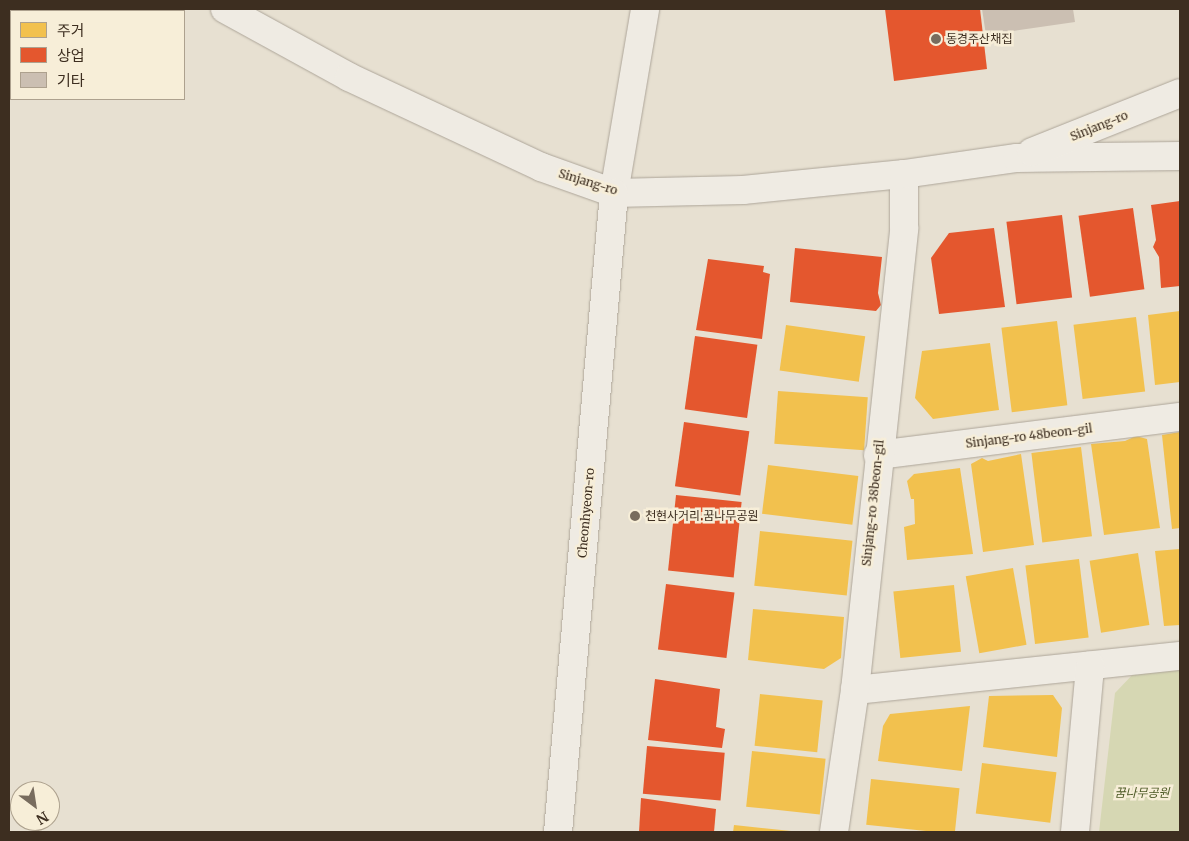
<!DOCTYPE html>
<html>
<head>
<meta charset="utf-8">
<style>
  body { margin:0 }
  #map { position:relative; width:1189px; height:841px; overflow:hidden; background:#e7e0d1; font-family:Merriweather,"Noto Sans KR",serif }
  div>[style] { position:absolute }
  .green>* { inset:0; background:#d6d7b3 }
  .homes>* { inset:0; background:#f2c14e; transform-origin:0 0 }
  .shops>* { inset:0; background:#e4572e; transform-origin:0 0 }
  .building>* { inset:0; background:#cbbfb2 }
  .roads { filter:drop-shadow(0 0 1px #ada599) drop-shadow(0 0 1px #ada599) }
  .street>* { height:28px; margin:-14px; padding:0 14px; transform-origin:14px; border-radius:14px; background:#efebe3 }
  .secondary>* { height:28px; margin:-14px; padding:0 14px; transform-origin:14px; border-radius:14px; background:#efebe3 }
  .dots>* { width:14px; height:14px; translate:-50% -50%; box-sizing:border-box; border:2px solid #f7eed8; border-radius:50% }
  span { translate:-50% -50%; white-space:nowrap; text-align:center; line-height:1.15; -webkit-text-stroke:5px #f7eed8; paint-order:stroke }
  .poi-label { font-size:12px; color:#3d2e20 }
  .left { translate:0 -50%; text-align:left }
  .street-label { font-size:12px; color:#3d2e20 }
  .park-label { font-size:12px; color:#4d5a26; font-style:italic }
  .frame { position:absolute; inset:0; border:10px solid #3d2e20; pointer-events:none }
  .legend { position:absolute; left:10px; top:10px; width:175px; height:90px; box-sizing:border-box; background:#f7eed8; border:1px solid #ada18e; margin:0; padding:6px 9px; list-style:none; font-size:15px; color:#3d2e20 }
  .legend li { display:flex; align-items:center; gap:10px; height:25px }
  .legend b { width:25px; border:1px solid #ada18e }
  .north { position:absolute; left:10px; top:781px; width:50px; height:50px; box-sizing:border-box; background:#f7eed8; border:1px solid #ada18e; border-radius:50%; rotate:149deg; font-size:14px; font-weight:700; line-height:20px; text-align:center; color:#3d2e20 }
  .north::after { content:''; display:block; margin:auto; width:18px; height:22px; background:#786c5e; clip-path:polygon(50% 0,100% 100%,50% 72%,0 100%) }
</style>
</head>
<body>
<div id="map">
  <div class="green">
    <i style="clip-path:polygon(1180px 665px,1180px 832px,1099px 832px,1115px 693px,1136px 671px)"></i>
  </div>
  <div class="homes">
    <i style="clip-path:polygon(1180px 311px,1180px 382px,1155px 385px,1148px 315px)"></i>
    <i style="left:1136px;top:317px;width:75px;height:63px;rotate:83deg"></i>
    <i style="left:1057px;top:321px;width:85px;height:56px;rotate:83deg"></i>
    <i style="left:786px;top:325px;width:80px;height:46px;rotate:8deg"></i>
    <i style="clip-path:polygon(990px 343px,999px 410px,933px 419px,915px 398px,922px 351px)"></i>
    <i style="left:778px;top:391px;width:90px;height:53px;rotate:4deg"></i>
    <i style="clip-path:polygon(1180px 432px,1180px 528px,1172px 529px,1162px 435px)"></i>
    <i style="clip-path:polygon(1136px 436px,1147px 439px,1160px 528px,1104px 535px,1091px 444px,1125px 441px)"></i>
    <i style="left:1081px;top:447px;width:90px;height:50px;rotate:83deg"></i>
    <i style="clip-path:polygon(1021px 454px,1034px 545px,983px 552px,971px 464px,982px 458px,988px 461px)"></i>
    <i style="left:768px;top:465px;width:91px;height:49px;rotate:7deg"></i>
    <i style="clip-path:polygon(960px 468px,973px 554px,907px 560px,904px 527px,915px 524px,914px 499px,911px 499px,907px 481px,914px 474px)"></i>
    <i style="left:760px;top:531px;width:93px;height:55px;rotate:6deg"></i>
    <i style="clip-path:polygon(1180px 549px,1180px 625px,1164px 626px,1155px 551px)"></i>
    <i style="left:1138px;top:553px;width:73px;height:49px;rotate:81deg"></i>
    <i style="left:1079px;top:559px;width:79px;height:54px;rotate:83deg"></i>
    <i style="left:1013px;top:568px;width:78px;height:48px;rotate:80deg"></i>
    <i style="left:954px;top:585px;width:67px;height:61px;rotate:84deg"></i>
    <i style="clip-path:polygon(753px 609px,844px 617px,841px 658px,824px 669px,748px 660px)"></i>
    <i style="left:760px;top:694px;width:63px;height:52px;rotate:6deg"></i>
    <i style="clip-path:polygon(1053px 695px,1062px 708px,1057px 757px,983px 747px,989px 696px)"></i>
    <i style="clip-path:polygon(970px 706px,962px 771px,878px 761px,883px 726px,890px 714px)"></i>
    <i style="left:752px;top:751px;width:74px;height:56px;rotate:6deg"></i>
    <i style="left:982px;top:763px;width:75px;height:51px;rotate:7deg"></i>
    <i style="left:871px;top:779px;width:89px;height:46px;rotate:6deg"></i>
    <i style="clip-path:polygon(734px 825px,791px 831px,791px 832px,733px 832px)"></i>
  </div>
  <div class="shops">
    <i style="clip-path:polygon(885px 9px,980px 9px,987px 69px,894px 81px)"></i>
    <i style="clip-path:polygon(1180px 201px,1180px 286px,1161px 288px,1159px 257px,1153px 247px,1156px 240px,1151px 205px)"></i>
    <i style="left:1133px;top:208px;width:82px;height:55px;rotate:82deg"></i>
    <i style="left:1062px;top:215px;width:83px;height:56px;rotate:83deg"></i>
    <i style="clip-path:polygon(994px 228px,1005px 307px,939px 314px,931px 258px,949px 233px)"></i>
    <i style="clip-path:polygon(795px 248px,882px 257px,878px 293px,881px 305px,876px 311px,790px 302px)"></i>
    <i style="clip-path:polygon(708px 259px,764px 266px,763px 272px,770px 274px,762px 339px,696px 330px)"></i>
    <i style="left:695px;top:336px;width:63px;height:74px;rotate:8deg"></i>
    <i style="left:684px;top:422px;width:66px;height:65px;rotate:8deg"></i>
    <i style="left:676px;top:495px;width:66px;height:76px;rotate:6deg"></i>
    <i style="left:666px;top:584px;width:69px;height:66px;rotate:7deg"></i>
    <i style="clip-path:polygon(655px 679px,720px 689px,716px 727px,725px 729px,722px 748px,648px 740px)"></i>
    <i style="left:647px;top:746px;width:78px;height:48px;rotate:5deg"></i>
    <i style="clip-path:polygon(641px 798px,716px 809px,714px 832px,639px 832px)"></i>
  </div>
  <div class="building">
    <i style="clip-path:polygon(982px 9px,1073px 9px,1075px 22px,986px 35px)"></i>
  </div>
  <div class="roads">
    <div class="street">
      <i style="left:614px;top:193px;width:187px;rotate:-80.4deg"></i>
      <i style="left:878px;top:455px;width:304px;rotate:-7.2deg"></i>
      <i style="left:855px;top:690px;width:327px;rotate:-6deg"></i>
      <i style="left:834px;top:832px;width:144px;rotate:-81.6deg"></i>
      <i style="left:855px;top:690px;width:465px;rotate:-83.9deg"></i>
      <i style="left:904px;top:228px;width:54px;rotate:-90deg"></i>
      <i style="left:1075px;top:832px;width:167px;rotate:-84.8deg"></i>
    </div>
    <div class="secondary">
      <i style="left:225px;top:9px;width:141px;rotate:28.7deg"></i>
      <i style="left:349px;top:77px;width:212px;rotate:25.1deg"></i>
      <i style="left:541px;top:167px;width:77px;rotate:19.6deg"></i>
      <i style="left:614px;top:193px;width:129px;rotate:-1.3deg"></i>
      <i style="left:743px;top:190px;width:162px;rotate:-5.7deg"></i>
      <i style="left:904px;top:174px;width:114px;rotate:-8.1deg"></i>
      <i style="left:1017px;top:158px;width:163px;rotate:-0.7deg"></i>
      <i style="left:1032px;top:152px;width:159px;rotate:-21.7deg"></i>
      <i style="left:558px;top:832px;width:641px;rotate:-84.99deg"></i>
    </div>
  </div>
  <div class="dots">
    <i style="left:936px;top:39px;background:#786c5e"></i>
    <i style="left:635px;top:516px;background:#786c5e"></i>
  </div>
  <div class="poi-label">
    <span class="left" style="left:946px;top:39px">동경주산채집</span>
    <span class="left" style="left:645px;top:516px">천현사거리.꿈나무공원</span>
  </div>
  <div class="street-label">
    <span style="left:1099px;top:126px;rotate:-22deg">Sinjang-ro</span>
    <span style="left:588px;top:182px;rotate:17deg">Sinjang-ro</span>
    <span style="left:1029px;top:436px;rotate:-7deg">Sinjang-ro 48beon-gil</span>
    <span style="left:873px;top:503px;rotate:-84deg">Sinjang-ro 38beon-gil</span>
    <span style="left:586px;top:513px;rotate:-85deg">Cheonhyeon-ro</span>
  </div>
  <div class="park-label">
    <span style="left:1142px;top:793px">꿈나무공원</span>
  </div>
  <div class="frame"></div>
  <ul class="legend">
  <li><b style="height:14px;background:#f2c14e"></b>주거</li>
  <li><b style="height:14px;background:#e4572e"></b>상업</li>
  <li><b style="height:14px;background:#cbbfb2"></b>기타</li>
  </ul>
  <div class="north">N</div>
</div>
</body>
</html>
